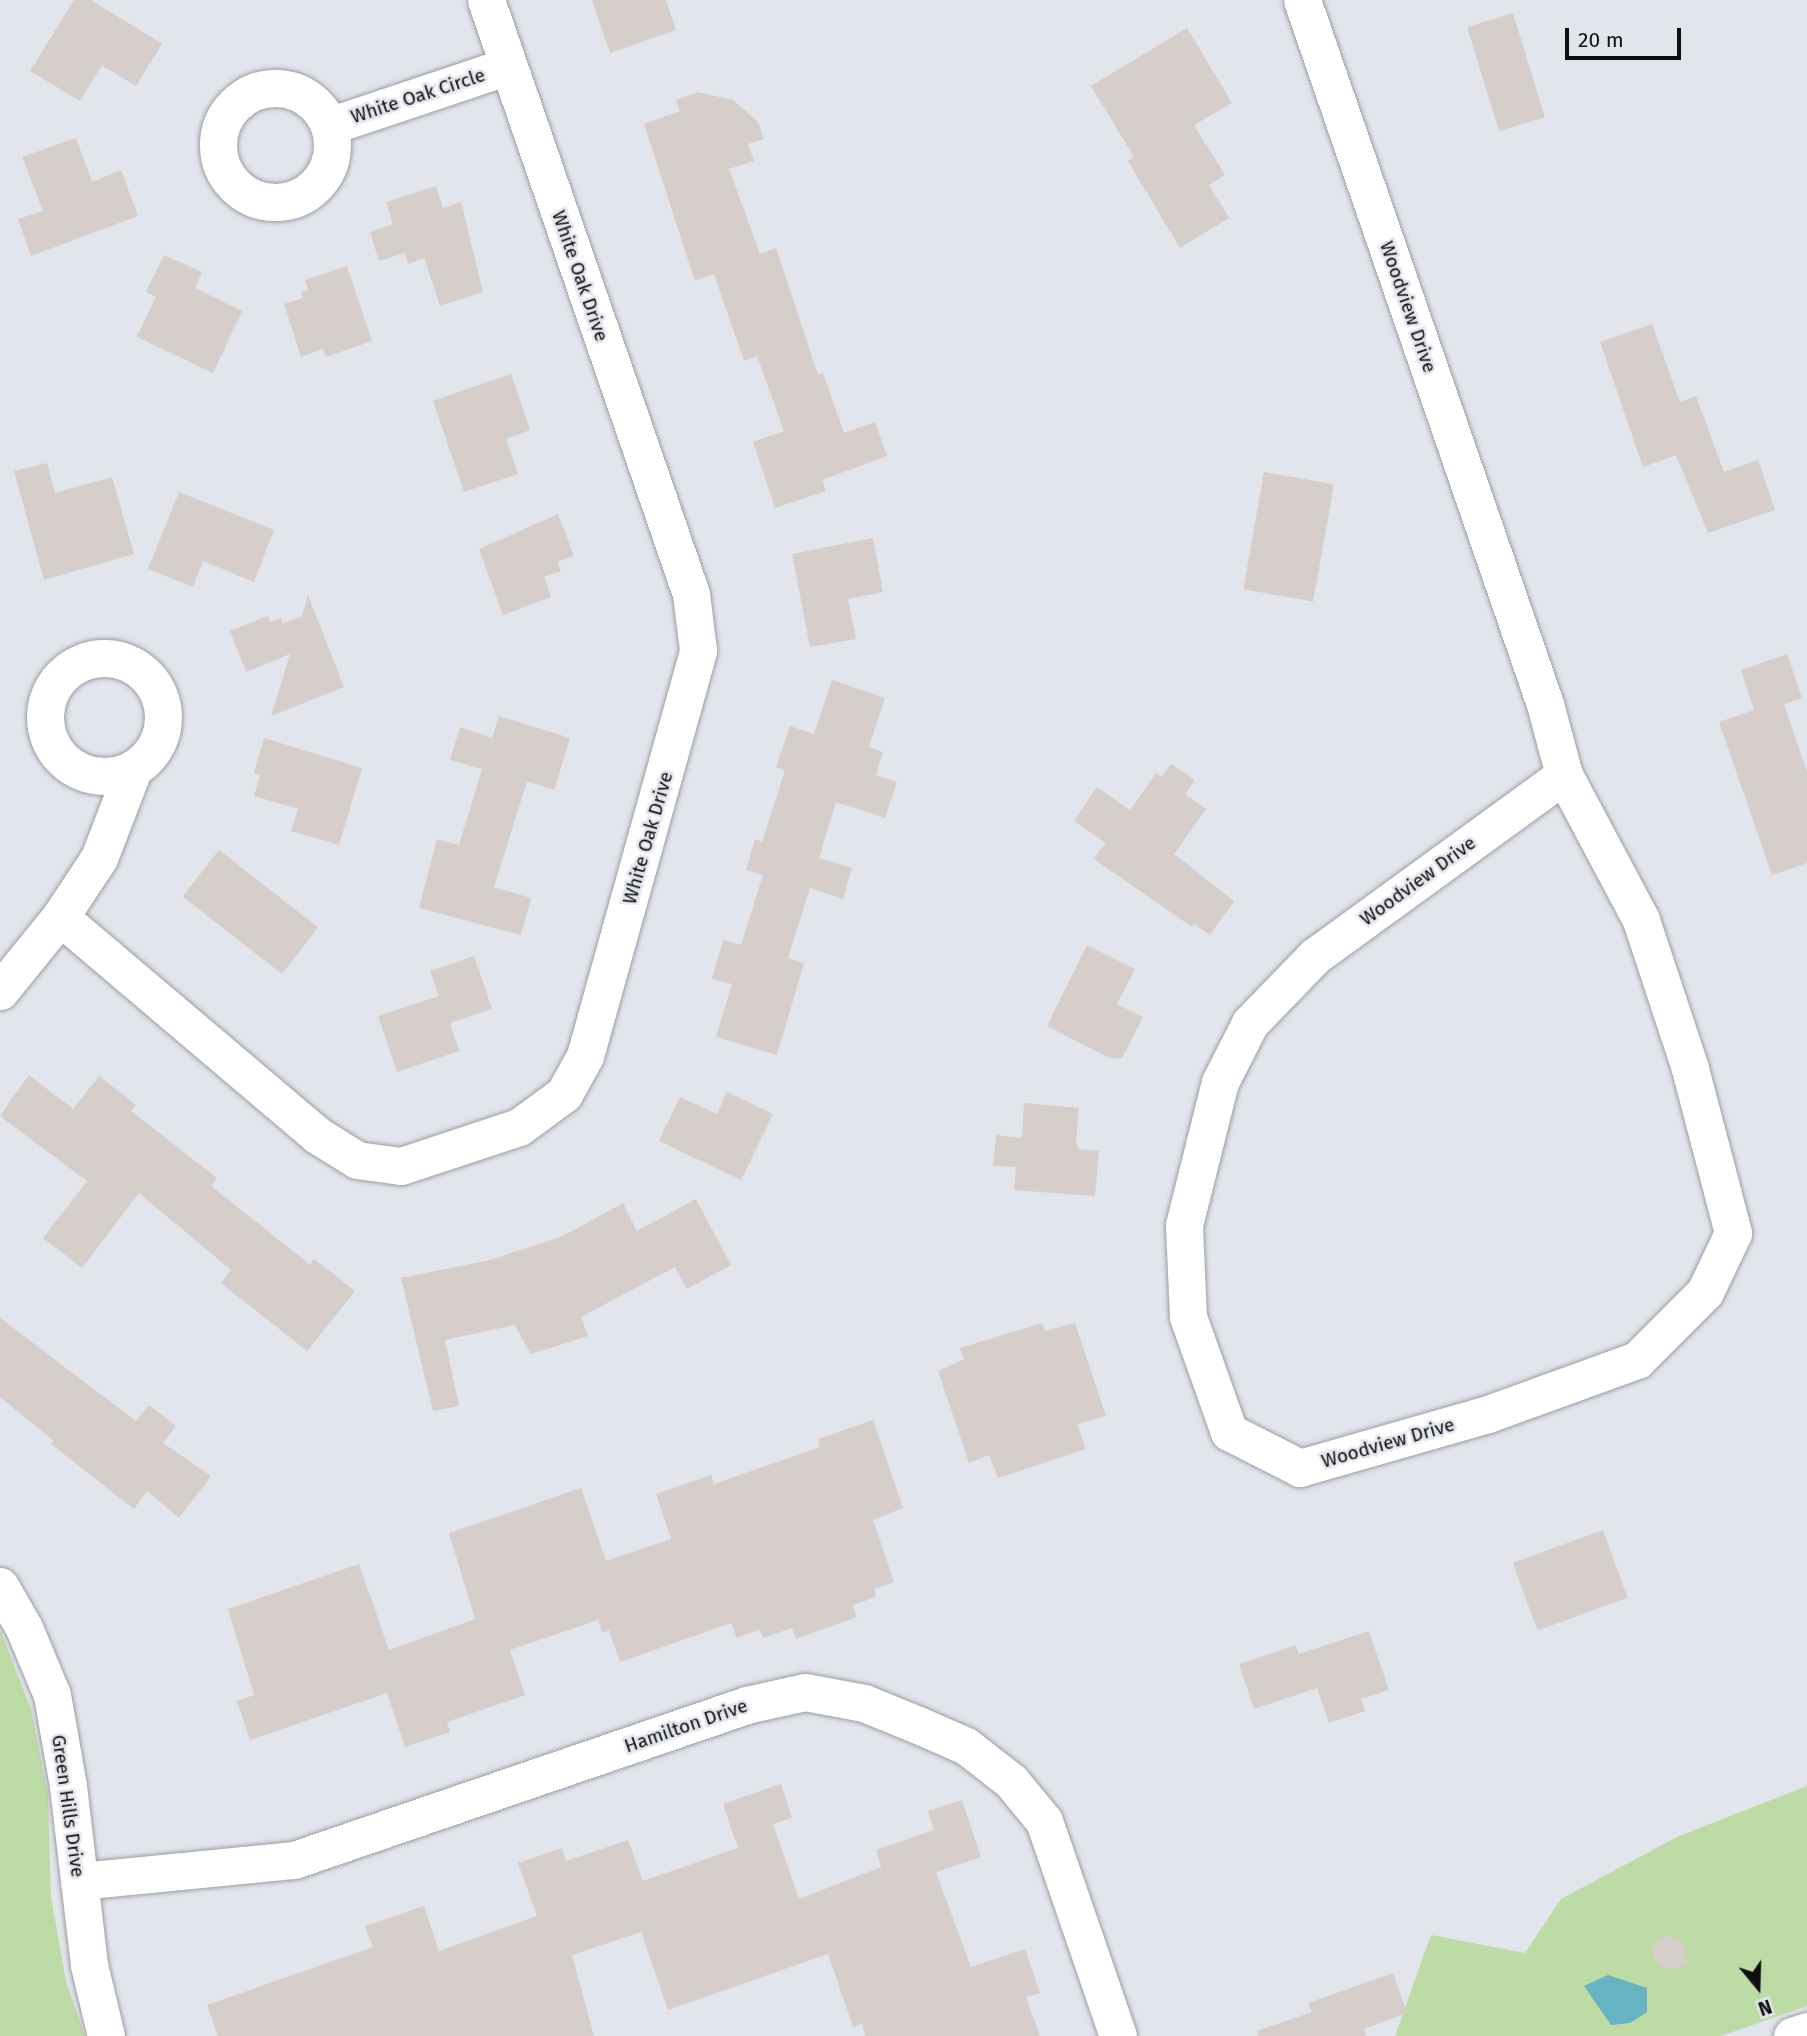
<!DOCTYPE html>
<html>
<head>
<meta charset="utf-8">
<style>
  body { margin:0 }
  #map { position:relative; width:1807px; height:2036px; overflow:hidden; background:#e3e5ec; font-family:"Fira Sans",sans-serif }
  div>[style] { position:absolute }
  .green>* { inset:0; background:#bddba5 }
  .water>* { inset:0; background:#66b3c3 }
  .building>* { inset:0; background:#d5ceca; transform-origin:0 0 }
  .roads { filter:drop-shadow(0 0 2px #9c9ea5) drop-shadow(0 0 2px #9c9ea5) }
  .minor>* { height:37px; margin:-18.5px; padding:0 18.5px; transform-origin:18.5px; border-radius:18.5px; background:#fff }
  .minor>.ring { margin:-18.5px; padding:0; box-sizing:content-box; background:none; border:37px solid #fff; border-radius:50% }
  span { translate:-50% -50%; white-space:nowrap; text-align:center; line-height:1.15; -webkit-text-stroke:5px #e3e5ec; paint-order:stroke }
  .street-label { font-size:19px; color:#0e0f11 }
  .north { position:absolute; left:1723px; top:1952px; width:70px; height:70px; -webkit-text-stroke:5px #e3e5ec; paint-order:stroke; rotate:161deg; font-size:19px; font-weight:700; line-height:28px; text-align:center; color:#0e0f11 }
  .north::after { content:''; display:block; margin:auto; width:24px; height:32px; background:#0e0f11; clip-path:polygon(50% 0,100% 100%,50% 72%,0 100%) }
  .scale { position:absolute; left:1565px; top:28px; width:116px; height:32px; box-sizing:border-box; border:4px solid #0e0f11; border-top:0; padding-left:9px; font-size:21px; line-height:24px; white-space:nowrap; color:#0e0f11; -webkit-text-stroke:5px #e3e5ec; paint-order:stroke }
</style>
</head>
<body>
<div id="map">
  <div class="green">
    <i style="clip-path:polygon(0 1630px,31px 1709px,48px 1795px,51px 1897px,66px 1981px,85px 2036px,0 2036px)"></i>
    <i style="clip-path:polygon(1807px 1786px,1807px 2006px,1721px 2036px,1395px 2036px,1431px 1935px,1525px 1953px,1561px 1899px,1677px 1837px)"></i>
  </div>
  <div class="water">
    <i style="clip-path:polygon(1608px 1975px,1647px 1988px,1647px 2012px,1630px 2023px,1611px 2025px,1584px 1986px)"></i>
  </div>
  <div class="building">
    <i style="clip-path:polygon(74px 0,91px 0,162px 44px,136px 86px,102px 65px,80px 101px,30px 71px)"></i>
    <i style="clip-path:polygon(592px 0,666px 0,676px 30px,610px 53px)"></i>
    <i style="left:1513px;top:13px;width:109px;height:48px;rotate:73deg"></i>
    <i style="clip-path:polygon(1187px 28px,1232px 103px,1194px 125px,1225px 175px,1209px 185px,1229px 218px,1180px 248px,1128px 161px,1134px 157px,1091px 86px)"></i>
    <i style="clip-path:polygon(698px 92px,733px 100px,758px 122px,764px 139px,748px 144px,754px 161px,729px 169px,760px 254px,776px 248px,818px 375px,823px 373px,844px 433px,875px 422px,887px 456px,822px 480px,826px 491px,775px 508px,753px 442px,784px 431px,757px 356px,744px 361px,714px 274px,695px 281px,644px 124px,680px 111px,676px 100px)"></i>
    <i style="clip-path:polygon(76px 138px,92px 182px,121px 170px,138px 216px,31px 256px,18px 219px,43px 211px,22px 157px)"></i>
    <i style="clip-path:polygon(436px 186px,443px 208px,461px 202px,483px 292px,440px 306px,424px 258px,408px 264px,405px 253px,379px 261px,370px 232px,393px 224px,386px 202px)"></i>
    <i style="clip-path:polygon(164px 255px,202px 272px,195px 288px,242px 311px,213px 373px,137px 337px,156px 297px,146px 292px)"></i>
    <i style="clip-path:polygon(347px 266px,372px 341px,326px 357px,323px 349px,301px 357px,284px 304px,303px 298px,301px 292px,308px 290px,305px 280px)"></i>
    <i style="clip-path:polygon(1652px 324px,1680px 402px,1696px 396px,1724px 472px,1758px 460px,1775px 510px,1708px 533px,1676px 455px,1643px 467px,1600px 342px)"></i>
    <i style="clip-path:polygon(511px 374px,530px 430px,506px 439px,518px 474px,464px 492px,433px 401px)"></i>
    <i style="clip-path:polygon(47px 463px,55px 493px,112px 477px,134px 554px,44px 580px,14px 471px)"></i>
    <i style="left:1264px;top:472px;width:71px;height:119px;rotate:10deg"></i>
    <i style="clip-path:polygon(179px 492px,274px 530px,254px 582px,203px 561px,193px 587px,148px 569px)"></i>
    <i style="clip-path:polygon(558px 514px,574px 556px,557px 562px,561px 571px,544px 577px,551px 597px,503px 615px,479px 549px)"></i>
    <i style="clip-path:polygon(873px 538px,883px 592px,848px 599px,856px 639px,810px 647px,792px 554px)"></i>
    <i style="clip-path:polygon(308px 595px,344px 687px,271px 716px,290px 654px,246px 672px,230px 631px,268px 616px,270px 622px,281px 618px,283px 624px,302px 616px)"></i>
    <i style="clip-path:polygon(1787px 654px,1802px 698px,1784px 704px,1807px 772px,1807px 863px,1772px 875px,1719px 722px,1754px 710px,1741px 670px)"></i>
    <i style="clip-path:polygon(832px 680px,885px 698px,869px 747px,883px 752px,876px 775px,897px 782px,885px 818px,836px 802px,819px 858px,852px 868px,843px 899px,810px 888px,788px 958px,804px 963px,777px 1055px,716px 1037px,732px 984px,712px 979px,723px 940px,741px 945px,763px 875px,746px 870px,755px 839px,762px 842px,785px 770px,776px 767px,790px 726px,814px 734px)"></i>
    <i style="clip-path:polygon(499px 716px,570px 738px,554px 790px,527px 781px,494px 887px,531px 898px,521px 935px,419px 908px,437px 839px,459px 845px,482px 769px,450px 760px,460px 727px,492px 738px)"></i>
    <i style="clip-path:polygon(264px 738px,362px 768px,339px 845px,291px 831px,298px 809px,254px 796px,260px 775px,254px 773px)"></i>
    <i style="clip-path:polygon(1171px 764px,1195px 780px,1185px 794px,1206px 809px,1174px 854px,1234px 901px,1210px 935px,1194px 924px,1192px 927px,1094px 859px,1106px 843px,1074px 821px,1097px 787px,1130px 810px,1156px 773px,1161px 777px)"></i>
    <i style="left:219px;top:850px;width:126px;height:59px;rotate:38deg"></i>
    <i style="clip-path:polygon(1087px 945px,1135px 969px,1117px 1004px,1143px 1017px,1122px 1058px,1110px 1058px,1047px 1026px)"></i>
    <i style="clip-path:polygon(474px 956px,492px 1009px,450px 1023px,459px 1051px,397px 1072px,378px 1016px,439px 996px,430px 971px)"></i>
    <i style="clip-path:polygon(29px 1075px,73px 1109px,99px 1076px,136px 1105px,131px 1111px,217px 1178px,211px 1186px,310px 1265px,314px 1259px,355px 1291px,307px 1351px,221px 1283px,231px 1270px,139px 1193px,82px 1268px,43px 1238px,87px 1181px,0 1116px)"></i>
    <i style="clip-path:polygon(727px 1092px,773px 1114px,741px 1180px,659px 1141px,680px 1097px,717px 1114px)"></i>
    <i style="clip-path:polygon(1024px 1103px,1079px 1108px,1076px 1143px,1079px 1149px,1099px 1151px,1095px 1196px,1014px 1190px,1016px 1167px,993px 1166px,996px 1135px,1022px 1138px)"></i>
    <i style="clip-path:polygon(696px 1199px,731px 1265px,687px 1289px,675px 1267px,581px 1317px,588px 1336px,531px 1354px,515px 1325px,445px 1340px,459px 1406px,433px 1411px,401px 1278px,490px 1260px,563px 1236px,623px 1203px,637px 1231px)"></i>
    <i style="clip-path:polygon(0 1318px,136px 1421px,149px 1405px,176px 1426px,163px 1443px,211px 1476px,179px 1518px,147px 1491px,134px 1509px,51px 1444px,54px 1441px,0 1397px)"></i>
    <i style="clip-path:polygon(1042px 1323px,1045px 1331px,1075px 1323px,1106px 1416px,1077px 1424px,1086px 1449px,998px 1478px,989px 1455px,969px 1463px,938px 1371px,964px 1359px,960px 1348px)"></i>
    <i style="clip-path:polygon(873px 1420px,903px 1508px,873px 1520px,894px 1582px,874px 1589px,876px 1597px,853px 1605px,857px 1617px,796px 1639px,792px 1628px,763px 1638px,760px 1629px,737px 1638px,731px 1623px,620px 1662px,609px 1630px,602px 1633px,598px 1620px,510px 1650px,525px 1695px,447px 1722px,450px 1732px,405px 1747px,387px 1693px,250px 1740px,237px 1701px,254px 1695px,228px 1609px,359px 1564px,389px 1650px,475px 1619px,449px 1533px,581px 1488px,606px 1561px,671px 1539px,656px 1494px,711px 1475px,714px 1484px,820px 1447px,818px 1439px)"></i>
    <i style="left:1603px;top:1530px;width:72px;height:96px;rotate:70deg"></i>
    <i style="clip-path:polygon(1369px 1631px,1389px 1690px,1361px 1699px,1365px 1711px,1329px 1723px,1317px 1688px,1254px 1709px,1239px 1664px,1296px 1645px,1299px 1654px)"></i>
    <i style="clip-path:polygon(781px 1784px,792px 1818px,773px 1824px,799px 1899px,881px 1867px,876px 1850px,934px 1830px,928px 1811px,962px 1800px,981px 1857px,936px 1872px,971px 1967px,1025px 1949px,1040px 1993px,1026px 1997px,1040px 2036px,865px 2036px,862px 2024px,853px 2027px,828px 1954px,668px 2010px,641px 1932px,572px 1955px,594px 2036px,218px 2036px,207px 2005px,373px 1947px,365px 1926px,424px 1906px,439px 1951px,537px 1916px,518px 1863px,562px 1848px,566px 1861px,628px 1840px,643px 1881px,738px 1848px,723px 1804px)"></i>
    <i style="clip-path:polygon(1670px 1936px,1682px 1942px,1688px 1965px,1664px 1969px,1655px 1962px,1652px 1950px,1658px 1939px)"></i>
    <i style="clip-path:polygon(1393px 1973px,1407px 2013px,1364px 2029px,1366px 2036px,1258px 2036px,1257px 2031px,1312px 2012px,1308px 2003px)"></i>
  </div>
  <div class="roads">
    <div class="minor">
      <i style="left:1302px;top:0;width:745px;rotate:70.96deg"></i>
      <i style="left:1545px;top:704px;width:73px;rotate:75deg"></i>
      <i class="ring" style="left:218px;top:88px;width:77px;height:77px"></i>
      <i style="left:329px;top:126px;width:189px;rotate:-18.5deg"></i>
      <i class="ring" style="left:45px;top:658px;width:81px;height:81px"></i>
      <i style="left:1564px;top:775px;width:164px;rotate:62deg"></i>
      <i style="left:1641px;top:920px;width:153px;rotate:71.7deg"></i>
      <i style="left:1689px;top:1065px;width:174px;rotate:75.3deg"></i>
      <i style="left:1733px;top:1233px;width:65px;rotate:115.4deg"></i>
      <i style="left:1705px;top:1292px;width:96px;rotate:135deg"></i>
      <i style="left:1637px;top:1360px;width:158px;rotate:160.1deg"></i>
      <i style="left:1488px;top:1414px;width:196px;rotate:164deg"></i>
      <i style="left:1300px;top:1468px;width:80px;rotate:-153.1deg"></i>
      <i style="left:1229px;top:1432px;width:122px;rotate:-109.6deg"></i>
      <i style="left:1188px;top:1317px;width:92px;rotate:-92.5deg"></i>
      <i style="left:1184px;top:1225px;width:147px;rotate:-75.9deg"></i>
      <i style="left:1220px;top:1082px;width:66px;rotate:-63deg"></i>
      <i style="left:1250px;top:1023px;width:93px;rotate:-45.9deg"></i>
      <i style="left:1315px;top:956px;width:308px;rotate:-36deg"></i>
      <i style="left:60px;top:917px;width:337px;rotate:40.3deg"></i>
      <i style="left:317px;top:1135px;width:47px;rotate:32deg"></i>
      <i style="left:357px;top:1160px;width:44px;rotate:7.8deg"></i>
      <i style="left:401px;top:1166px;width:124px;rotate:-18.3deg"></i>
      <i style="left:519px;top:1127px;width:56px;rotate:-36.3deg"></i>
      <i style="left:564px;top:1094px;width:43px;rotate:-61.1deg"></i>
      <i style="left:585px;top:1056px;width:421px;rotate:-74.4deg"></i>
      <i style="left:698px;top:650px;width:56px;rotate:-97.1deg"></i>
      <i style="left:691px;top:594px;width:628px;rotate:-109.04deg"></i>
      <i style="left:0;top:991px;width:95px;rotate:-51deg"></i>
      <i style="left:60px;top:917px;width:71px;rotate:-56.5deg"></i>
      <i style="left:99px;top:858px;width:94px;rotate:-68.9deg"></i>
      <i style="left:0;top:1586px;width:48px;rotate:60.3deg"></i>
      <i style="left:24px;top:1628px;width:73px;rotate:67.3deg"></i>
      <i style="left:52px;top:1695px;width:92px;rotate:80deg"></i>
      <i style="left:68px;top:1786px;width:180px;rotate:83.3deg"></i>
      <i style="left:89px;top:1965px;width:73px;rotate:76.5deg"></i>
      <i style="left:79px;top:1881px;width:216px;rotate:-5.6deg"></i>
      <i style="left:294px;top:1860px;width:478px;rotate:-18.9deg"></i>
      <i style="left:746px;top:1705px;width:60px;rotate:-12.4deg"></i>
      <i style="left:805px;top:1692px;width:60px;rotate:10.6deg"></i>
      <i style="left:864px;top:1703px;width:58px;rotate:22.2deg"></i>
      <i style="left:918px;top:1725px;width:52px;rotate:23.6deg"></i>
      <i style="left:966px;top:1746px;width:57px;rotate:37.9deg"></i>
      <i style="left:1011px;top:1781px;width:52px;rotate:50.5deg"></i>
      <i style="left:1044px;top:1821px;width:227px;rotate:71deg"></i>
      <i style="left:1792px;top:2036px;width:16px;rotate:-18deg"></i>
    </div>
  </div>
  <div class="street-label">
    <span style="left:418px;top:96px;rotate:-18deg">White Oak Circle</span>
    <span style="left:580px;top:276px;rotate:71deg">White Oak Drive</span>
    <span style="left:1408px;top:307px;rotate:71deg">Woodview Drive</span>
    <span style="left:648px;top:838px;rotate:-74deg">White Oak Drive</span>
    <span style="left:1418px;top:881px;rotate:-36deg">Woodview Drive</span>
    <span style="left:1388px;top:1443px;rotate:-16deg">Woodview Drive</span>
    <span style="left:686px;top:1726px;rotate:-19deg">Hamilton Drive</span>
    <span style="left:68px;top:1806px;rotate:82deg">Green Hills Drive</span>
  </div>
  <div class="north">N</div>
  <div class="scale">20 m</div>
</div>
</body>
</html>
